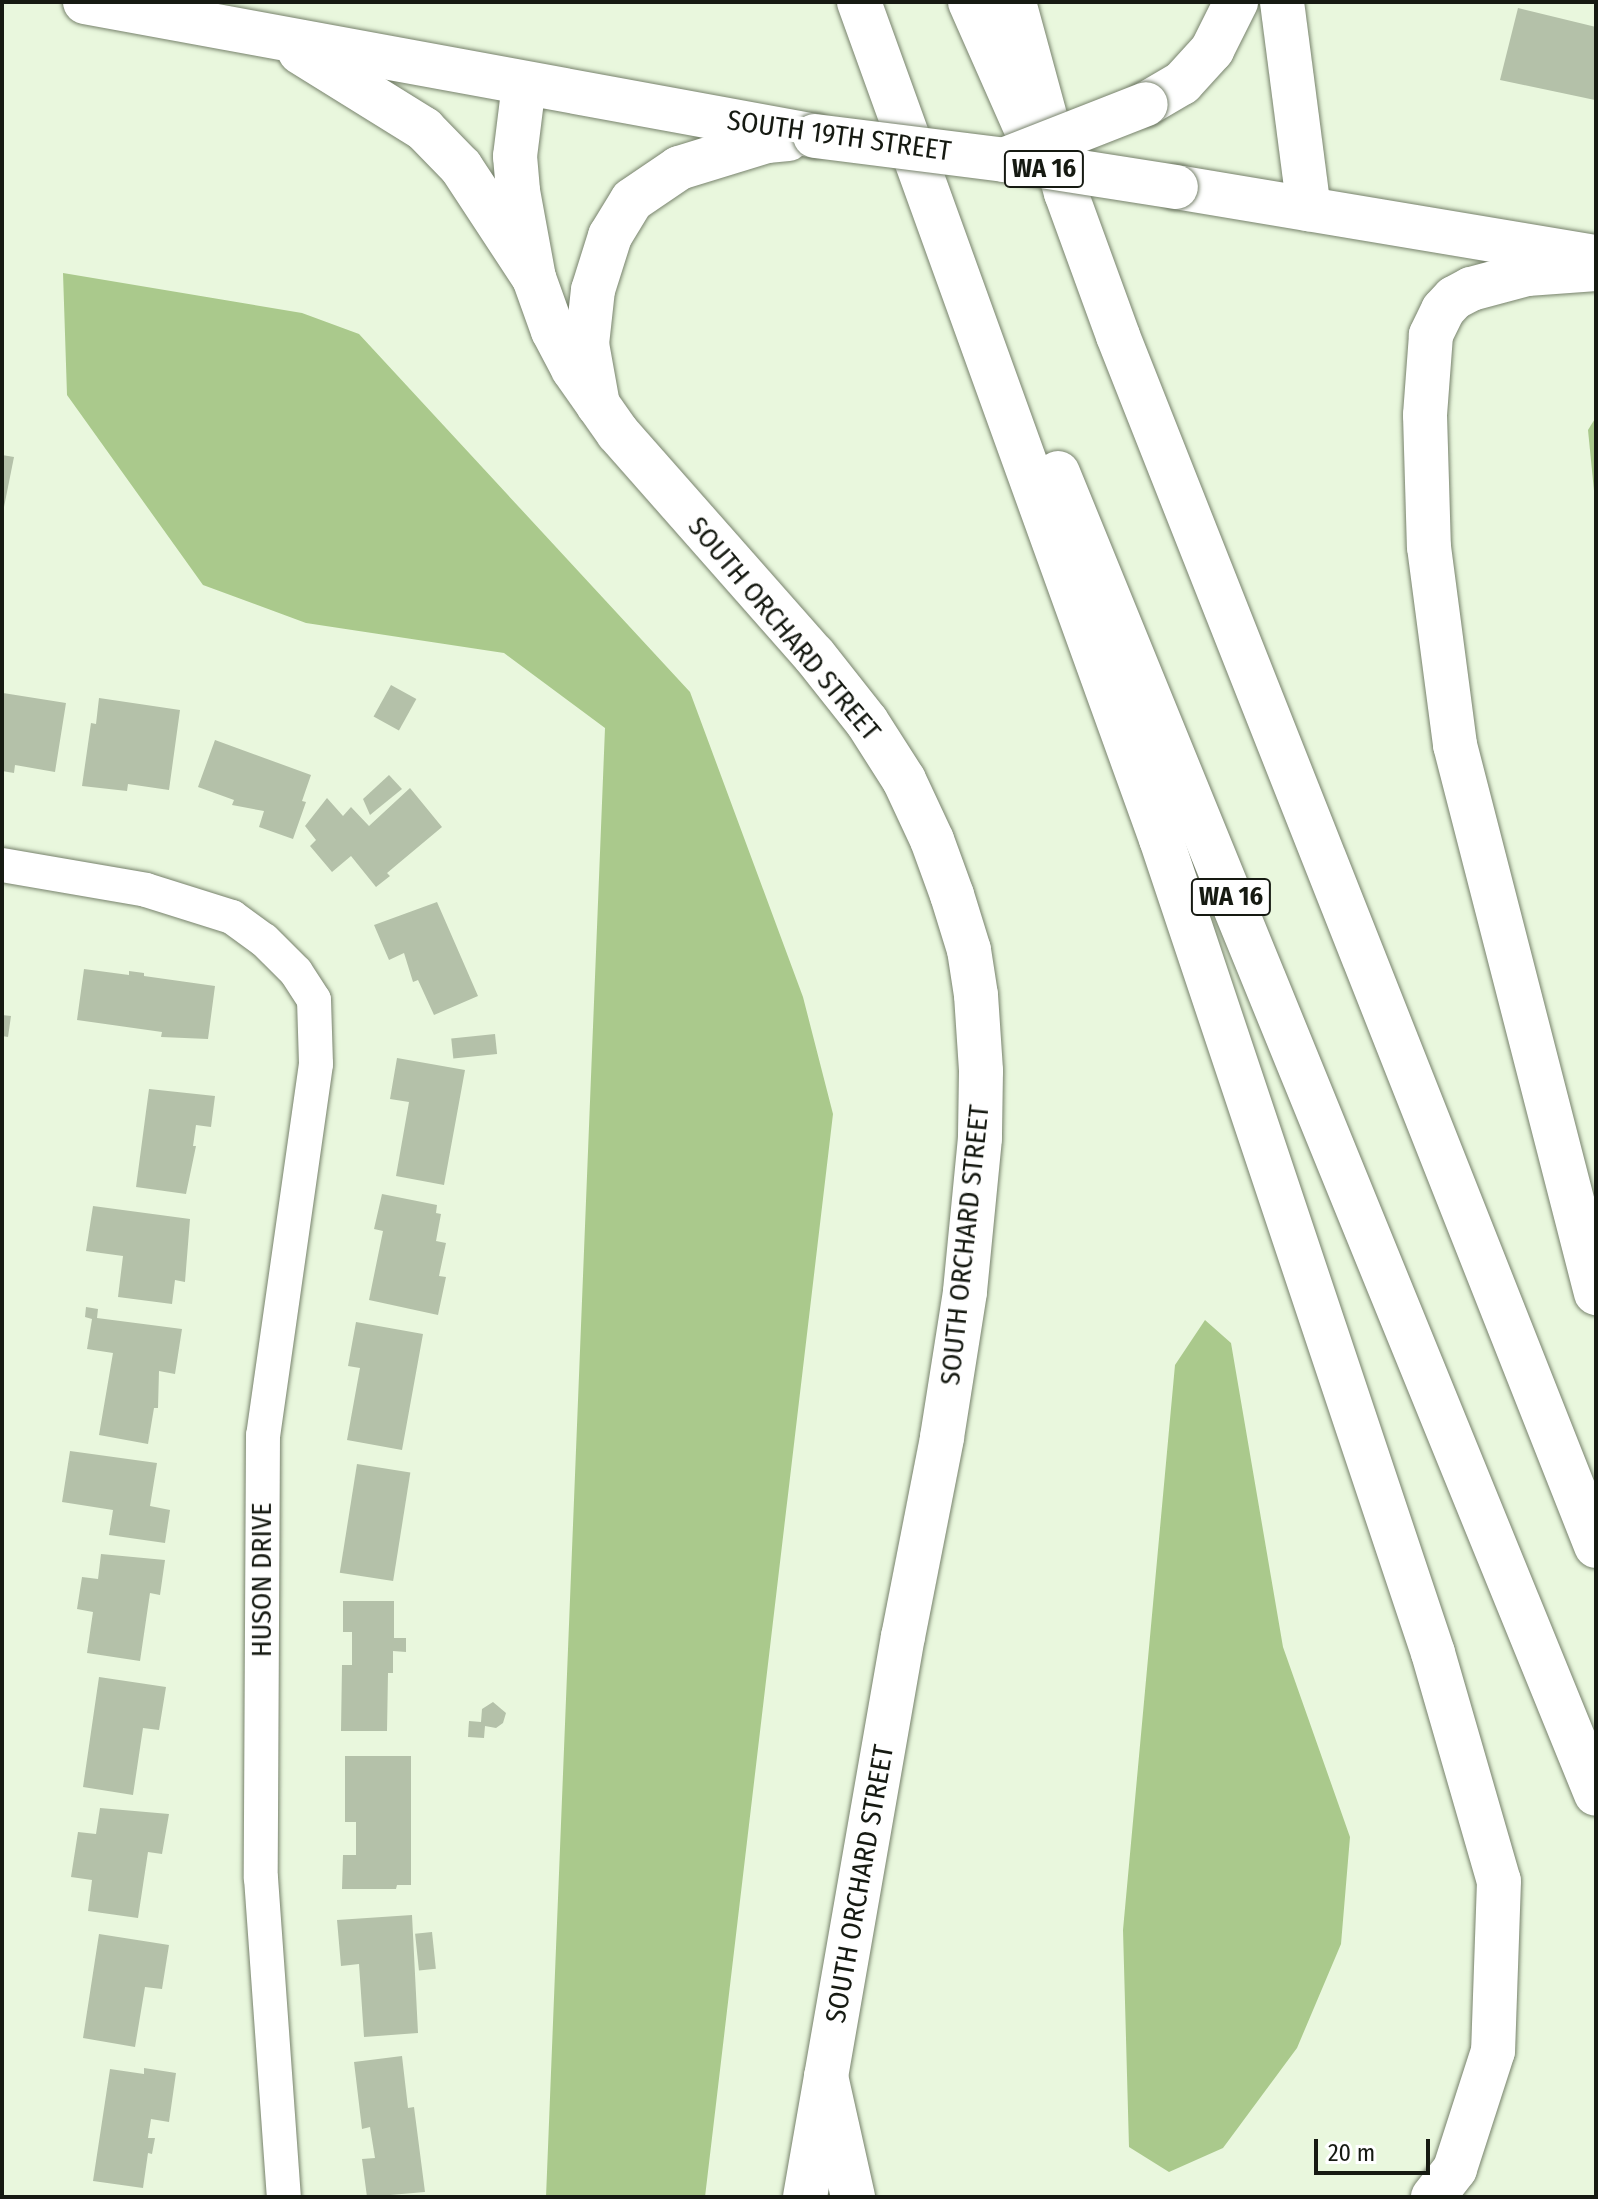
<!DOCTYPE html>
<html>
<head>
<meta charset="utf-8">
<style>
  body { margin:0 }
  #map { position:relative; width:1598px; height:2199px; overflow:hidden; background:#e9f7dd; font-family:"Fira Sans Condensed",sans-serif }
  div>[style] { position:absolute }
  .forest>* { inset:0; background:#aac98c }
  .building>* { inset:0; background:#b4c1a9; transform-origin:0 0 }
  .roads { filter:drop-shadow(0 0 2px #77826c) drop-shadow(0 0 2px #77826c) }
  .minor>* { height:34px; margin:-17px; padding:0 17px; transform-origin:17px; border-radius:17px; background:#fff }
  .secondary>* { height:44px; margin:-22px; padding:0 22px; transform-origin:22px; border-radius:22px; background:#fff }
  .primary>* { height:44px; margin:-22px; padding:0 22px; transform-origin:22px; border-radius:22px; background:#fff }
  .motorway>* { height:44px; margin:-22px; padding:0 22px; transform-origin:22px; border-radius:22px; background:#fff }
  .bridges { filter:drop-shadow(0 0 2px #77826c) drop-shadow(0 0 2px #77826c) }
  .primary-bridge>* { height:44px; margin:-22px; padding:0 22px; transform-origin:22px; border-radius:22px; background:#fff }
  span { translate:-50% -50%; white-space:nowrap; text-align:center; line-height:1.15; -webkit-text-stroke:7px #fff; paint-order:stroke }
  .shield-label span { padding:2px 6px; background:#fff; border:2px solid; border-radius:6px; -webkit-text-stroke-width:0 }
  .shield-label { font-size:26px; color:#161a12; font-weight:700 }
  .street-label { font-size:28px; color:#161a12 }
  .frame { position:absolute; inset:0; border:4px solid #161a12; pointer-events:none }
  .scale { position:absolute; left:1314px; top:2139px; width:116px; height:36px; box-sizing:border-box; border:4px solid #161a12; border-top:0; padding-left:10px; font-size:24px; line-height:28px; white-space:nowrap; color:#161a12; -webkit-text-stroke:6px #fff; paint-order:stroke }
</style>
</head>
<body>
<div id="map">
  <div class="forest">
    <i style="clip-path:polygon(63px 273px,302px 313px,359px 334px,690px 692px,803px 997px,833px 1114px,705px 2197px,546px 2197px,605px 728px,504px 653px,306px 623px,203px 585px,67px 395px)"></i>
    <i style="clip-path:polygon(1596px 417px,1596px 511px,1588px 430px)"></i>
    <i style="clip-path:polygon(1205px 1320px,1231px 1343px,1283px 1647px,1350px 1837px,1341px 1944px,1297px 2048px,1223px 2148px,1169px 2172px,1129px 2147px,1123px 1930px,1175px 1365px)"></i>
  </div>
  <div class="building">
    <i style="clip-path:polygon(1518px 8px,1596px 27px,1595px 100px,1500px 80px)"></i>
    <i style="clip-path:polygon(2px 455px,14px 457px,3px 512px,2px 512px)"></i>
    <i style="left:391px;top:685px;width:29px;height:36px;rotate:29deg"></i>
    <i style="clip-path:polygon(3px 693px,66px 703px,55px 772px,15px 765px,14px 773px,2px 771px)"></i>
    <i style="clip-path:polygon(99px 698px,180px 710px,169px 790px,128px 784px,127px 791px,82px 786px,91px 723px,96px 724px)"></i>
    <i style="clip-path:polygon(215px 740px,311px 775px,302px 801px,306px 802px,293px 839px,259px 827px,264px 811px,232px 805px,234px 800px,198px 787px)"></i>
    <i style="clip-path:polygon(389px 775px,402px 789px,370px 815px,363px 799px)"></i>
    <i style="clip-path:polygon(410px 788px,442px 827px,387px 873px,390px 876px,376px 887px,351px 856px,332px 872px,310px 846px,316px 840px,305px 826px,327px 798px,343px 816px,351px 807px,369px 826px)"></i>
    <i style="clip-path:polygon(437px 902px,478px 996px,434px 1015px,418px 980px,413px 982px,404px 953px,389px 960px,374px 925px)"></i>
    <i style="clip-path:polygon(84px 969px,129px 975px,129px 971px,144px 973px,144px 976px,215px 986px,208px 1039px,161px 1037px,162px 1032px,77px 1020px)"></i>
    <i style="clip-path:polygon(2px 1015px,11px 1016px,8px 1037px,2px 1036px)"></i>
    <i style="left:495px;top:1034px;width:20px;height:44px;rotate:84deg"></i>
    <i style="clip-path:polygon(397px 1058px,465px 1070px,444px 1185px,396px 1176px,409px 1102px,390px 1099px)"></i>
    <i style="clip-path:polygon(149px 1089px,215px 1096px,211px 1127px,196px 1125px,193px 1146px,196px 1146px,186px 1194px,136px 1187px)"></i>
    <i style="clip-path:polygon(382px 1194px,437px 1205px,436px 1213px,441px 1214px,436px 1241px,446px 1243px,439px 1276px,446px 1277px,438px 1315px,369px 1300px,383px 1231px,374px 1229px)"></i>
    <i style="clip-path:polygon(93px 1206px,190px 1219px,185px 1282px,175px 1280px,172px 1304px,118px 1297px,123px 1256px,86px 1251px)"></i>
    <i style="clip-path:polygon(86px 1307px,98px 1309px,97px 1318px,182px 1329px,175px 1374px,159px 1371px,158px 1408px,154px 1408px,148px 1444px,99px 1435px,113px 1353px,87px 1349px,92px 1319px,85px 1317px)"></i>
    <i style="clip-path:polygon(356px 1322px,423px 1334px,402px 1450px,347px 1440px,360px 1368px,348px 1366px)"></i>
    <i style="clip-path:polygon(70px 1451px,157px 1463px,150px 1506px,170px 1510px,165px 1543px,109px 1535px,113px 1510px,62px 1502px)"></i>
    <i style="left:357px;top:1464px;width:54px;height:110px;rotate:9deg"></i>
    <i style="clip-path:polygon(101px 1554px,165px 1560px,160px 1595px,150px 1593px,140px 1661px,87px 1653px,93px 1612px,77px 1609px,82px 1577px,98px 1579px)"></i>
    <i style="clip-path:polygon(343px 1601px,394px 1601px,394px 1638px,406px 1638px,406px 1652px,393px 1651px,393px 1673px,388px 1673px,387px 1731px,341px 1731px,342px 1665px,352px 1665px,352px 1632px,343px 1632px)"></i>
    <i style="clip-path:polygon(99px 1677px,166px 1687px,159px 1730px,143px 1728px,133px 1795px,83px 1787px)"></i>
    <i style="clip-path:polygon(493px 1702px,506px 1713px,503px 1723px,496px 1728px,485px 1726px,484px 1738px,468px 1737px,469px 1721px,481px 1722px,482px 1709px)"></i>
    <i style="clip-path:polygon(345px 1756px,411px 1756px,411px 1885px,397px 1885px,396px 1889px,342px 1889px,343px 1855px,356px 1855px,356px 1822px,345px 1822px)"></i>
    <i style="clip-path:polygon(100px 1808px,169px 1814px,162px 1854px,148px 1852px,138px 1918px,88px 1911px,92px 1880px,71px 1877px,78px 1832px,96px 1834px)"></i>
    <i style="clip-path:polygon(412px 1915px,418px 2033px,364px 2037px,359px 1964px,341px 1966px,337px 1920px)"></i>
    <i style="left:432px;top:1932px;width:37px;height:17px;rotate:84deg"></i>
    <i style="clip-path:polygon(99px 1934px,169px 1945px,162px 1989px,145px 1987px,135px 2047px,83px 2038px)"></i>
    <i style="clip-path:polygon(402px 2056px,408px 2108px,414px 2107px,425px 2192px,367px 2197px,362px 2159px,375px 2158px,370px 2127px,362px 2129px,354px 2062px)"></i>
    <i style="clip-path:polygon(144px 2068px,176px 2073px,169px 2122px,151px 2119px,148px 2138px,155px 2138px,152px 2154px,148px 2153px,143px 2188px,93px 2181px,110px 2069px,144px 2074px)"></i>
  </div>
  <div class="roads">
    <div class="minor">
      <i style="left:2px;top:865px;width:146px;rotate:9.8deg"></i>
      <i style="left:146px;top:890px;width:90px;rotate:17.4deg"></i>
      <i style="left:232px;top:917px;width:39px;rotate:36deg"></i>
      <i style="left:264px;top:940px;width:45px;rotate:45deg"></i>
      <i style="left:296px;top:972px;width:33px;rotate:57deg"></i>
      <i style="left:314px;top:1000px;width:64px;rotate:88.2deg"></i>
      <i style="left:316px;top:1064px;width:375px;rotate:98.1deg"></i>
      <i style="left:263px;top:1435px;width:443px;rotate:90.3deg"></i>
      <i style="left:261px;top:1878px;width:320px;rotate:85.9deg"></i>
    </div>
    <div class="secondary">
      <i style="left:524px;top:84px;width:73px;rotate:97.1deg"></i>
      <i style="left:515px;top:156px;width:35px;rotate:85deg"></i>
      <i style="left:518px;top:191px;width:88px;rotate:79.6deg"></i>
      <i style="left:534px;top:278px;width:56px;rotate:70.3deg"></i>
      <i style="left:553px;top:331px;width:43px;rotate:62.2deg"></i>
      <i style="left:573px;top:369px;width:78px;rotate:54.9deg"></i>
      <i style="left:618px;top:433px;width:296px;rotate:48.6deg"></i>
      <i style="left:814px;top:655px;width:85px;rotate:51.7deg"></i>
      <i style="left:867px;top:722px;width:69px;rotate:57.5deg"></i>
      <i style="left:904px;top:780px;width:66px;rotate:65deg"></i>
      <i style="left:932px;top:840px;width:59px;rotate:70deg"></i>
      <i style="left:952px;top:895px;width:58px;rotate:72.8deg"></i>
      <i style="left:969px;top:950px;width:46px;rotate:81.2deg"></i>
      <i style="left:976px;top:995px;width:76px;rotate:86.2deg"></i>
      <i style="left:981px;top:1071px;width:67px;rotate:90.9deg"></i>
      <i style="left:980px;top:1138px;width:155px;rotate:95.6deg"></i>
      <i style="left:965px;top:1292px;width:148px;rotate:99deg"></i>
      <i style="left:942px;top:1438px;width:202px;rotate:101.1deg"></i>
      <i style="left:903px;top:1636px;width:569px;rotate:99.91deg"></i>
    </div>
    <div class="primary">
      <i style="left:85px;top:2px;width:742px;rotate:10.4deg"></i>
      <i style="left:1282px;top:2px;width:209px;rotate:82.6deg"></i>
      <i style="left:300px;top:52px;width:146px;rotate:31.8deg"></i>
      <i style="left:424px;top:129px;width:53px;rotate:45.8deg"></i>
      <i style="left:461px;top:167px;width:133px;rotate:56.7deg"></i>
      <i style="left:1146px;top:104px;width:42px;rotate:-30.3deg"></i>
      <i style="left:1182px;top:83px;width:45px;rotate:-47.7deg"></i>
      <i style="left:1212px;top:50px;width:54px;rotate:-63.4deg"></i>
      <i style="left:1176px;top:187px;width:426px;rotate:9.5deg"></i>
      <i style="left:598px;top:405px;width:62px;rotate:-100.2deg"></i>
      <i style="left:587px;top:344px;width:54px;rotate:-83.7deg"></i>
      <i style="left:593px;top:290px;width:57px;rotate:-72.5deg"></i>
      <i style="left:610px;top:236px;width:42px;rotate:-58.6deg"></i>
      <i style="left:632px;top:200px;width:57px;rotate:-34.2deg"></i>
      <i style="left:679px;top:168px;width:92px;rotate:-17.1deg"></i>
      <i style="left:767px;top:141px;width:21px;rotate:-5deg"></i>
    </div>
    <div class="motorway">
      <i style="left:859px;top:2px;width:890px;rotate:70.16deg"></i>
      <i style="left:1161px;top:839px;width:858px;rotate:71.52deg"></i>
      <i style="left:1433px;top:1653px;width:237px;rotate:73.9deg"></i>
      <i style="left:1499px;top:1881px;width:170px;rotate:92deg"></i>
      <i style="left:1493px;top:2051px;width:124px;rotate:107.9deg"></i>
      <i style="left:1455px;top:2169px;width:36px;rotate:128deg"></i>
      <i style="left:970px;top:2px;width:151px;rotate:66.2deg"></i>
      <i style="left:1014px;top:2px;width:198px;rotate:74.8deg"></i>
      <i style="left:1066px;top:193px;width:152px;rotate:70deg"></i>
      <i style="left:1118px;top:336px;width:1301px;rotate:68.44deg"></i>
      <i style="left:1596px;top:269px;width:69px;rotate:175.9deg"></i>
      <i style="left:1527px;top:274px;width:58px;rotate:165deg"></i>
      <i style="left:1471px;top:289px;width:19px;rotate:152deg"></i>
      <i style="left:1454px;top:298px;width:16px;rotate:133deg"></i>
      <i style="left:1443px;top:310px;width:28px;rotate:116deg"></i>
      <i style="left:1431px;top:335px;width:80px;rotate:94.3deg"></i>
      <i style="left:1425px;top:415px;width:132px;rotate:88.3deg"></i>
      <i style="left:1429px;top:547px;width:200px;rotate:82.5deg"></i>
      <i style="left:1455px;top:745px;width:566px;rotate:75.57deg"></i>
      <i style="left:1058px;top:473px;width:1426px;rotate:67.84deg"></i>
      <i style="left:826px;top:2076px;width:124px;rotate:77.4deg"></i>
    </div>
  </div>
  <div class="bridges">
    <div class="primary-bridge">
      <i style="left:815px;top:136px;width:191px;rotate:7.2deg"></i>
      <i style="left:1004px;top:160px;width:174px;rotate:8.9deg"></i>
      <i style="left:1006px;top:159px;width:150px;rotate:-21.4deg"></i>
    </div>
  </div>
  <div class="shield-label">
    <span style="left:1044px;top:169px">WA 16</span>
    <span style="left:1231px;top:897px">WA 16</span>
  </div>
  <div class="street-label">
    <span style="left:839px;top:136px;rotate:8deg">SOUTH 19TH STREET</span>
    <span style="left:784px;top:629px;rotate:50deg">SOUTH ORCHARD STREET</span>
    <span style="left:965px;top:1245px;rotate:-84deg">SOUTH ORCHARD STREET</span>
    <span style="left:262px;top:1580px;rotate:-90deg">HUSON DRIVE</span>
    <span style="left:860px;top:1884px;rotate:-80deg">SOUTH ORCHARD STREET</span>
  </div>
  <div class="frame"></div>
  <div class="scale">20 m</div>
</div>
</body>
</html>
